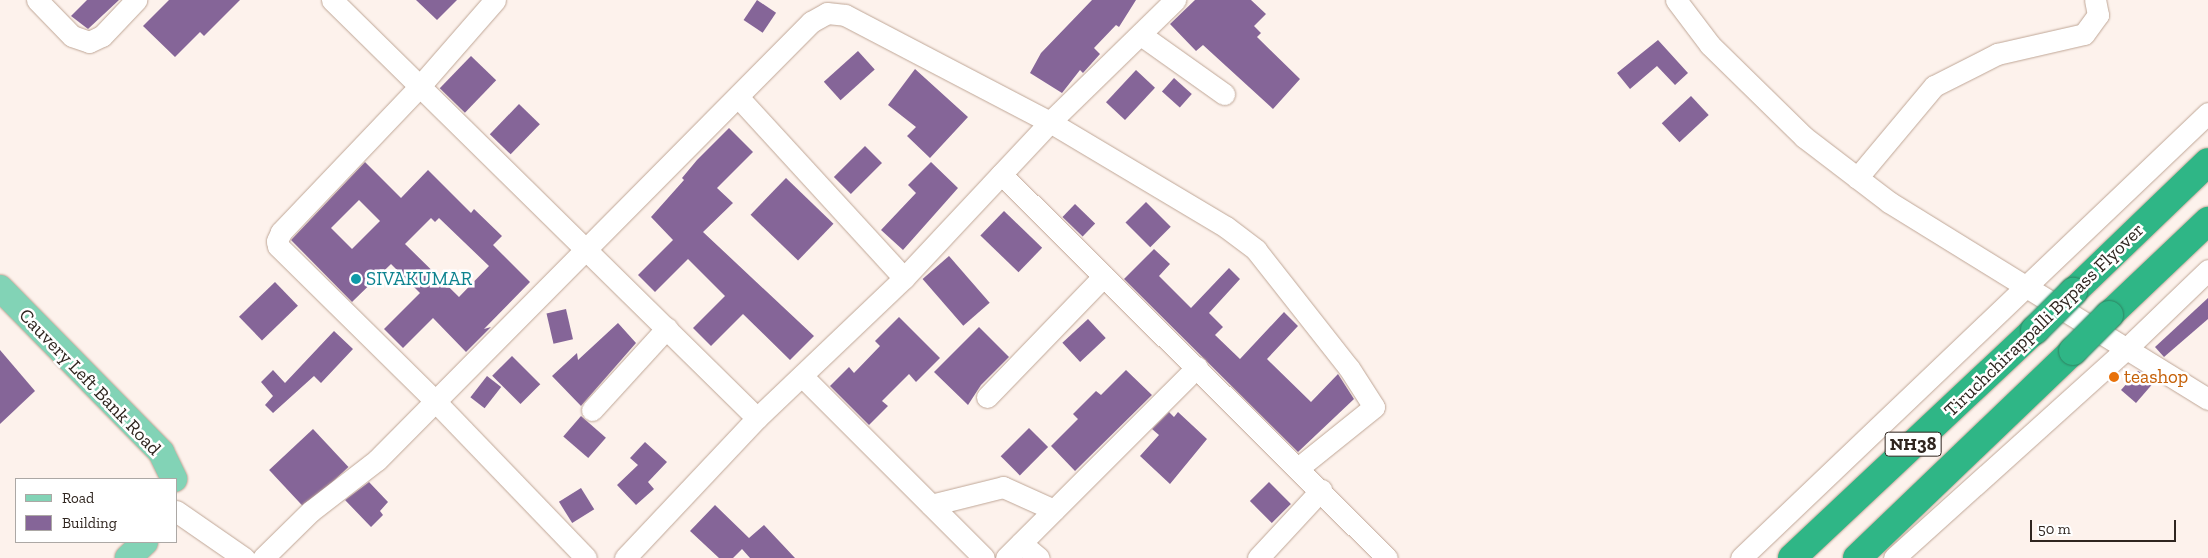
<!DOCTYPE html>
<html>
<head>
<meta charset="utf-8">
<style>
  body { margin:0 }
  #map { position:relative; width:2208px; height:558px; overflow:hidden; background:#fdf2ec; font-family:"Zilla Slab",serif }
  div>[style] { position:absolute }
  .building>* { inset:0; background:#856598; transform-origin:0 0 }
  .roads { filter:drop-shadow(0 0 1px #bfa696) drop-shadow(0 0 1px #bfa696) }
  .minor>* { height:21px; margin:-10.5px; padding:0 10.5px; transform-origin:10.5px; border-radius:10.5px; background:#fff }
  .major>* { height:26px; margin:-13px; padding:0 13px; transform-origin:13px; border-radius:13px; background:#82d3b6 }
  .highway>* { height:28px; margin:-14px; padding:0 14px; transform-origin:14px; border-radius:14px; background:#2fb686 }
  .bridges { filter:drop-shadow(0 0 1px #2f8362) drop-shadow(0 0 1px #2f8362) }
  .highway-bridge>* { height:28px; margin:-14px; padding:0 14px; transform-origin:14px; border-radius:14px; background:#2fb686 }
  .dots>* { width:14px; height:14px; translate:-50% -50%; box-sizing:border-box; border:2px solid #fff; border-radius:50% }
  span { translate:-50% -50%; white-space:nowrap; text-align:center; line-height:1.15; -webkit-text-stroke:5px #fff; paint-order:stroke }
  .shield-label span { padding:1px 4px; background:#fff; border:1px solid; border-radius:4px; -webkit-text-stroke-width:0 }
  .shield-label { font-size:18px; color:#2f251f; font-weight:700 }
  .culture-label { font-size:19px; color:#0d838f }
  .left { translate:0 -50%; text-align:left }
  .street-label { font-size:19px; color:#2f251f }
  .food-label { font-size:19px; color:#c56008 }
  .legend { position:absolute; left:15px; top:478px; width:162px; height:65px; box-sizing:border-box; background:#fff; border:1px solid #aca8a5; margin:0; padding:6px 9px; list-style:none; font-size:15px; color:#2f251f }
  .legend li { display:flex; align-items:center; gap:10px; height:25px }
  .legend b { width:25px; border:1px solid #aca8a5 }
  .scale { position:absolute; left:2030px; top:520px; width:146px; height:22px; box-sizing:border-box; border:2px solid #2f251f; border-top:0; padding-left:6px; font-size:15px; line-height:18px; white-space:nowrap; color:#2f251f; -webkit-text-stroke:4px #fff; paint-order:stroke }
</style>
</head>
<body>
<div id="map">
  <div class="building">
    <i style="clip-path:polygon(87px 0,119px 0,88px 29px,71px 16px)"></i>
    <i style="clip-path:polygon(169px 0,240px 0,204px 36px,200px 32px,175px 57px,143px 26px)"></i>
    <i style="clip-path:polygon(416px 0,457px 0,437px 20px)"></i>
    <i style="left:757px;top:0;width:23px;height:24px;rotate:34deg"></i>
    <i style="clip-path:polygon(1092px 0,1136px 0,1119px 27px,1116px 25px,1094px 48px,1100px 54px,1083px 73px,1080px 70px,1062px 93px,1030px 73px,1041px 53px)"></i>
    <i style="clip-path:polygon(1195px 0,1251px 0,1266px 14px,1254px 26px,1261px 33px,1257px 37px,1300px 79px,1273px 109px,1203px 45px,1196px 51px,1170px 24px)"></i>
    <i style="clip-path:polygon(1658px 40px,1688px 73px,1675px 85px,1657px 66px,1630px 89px,1617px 73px)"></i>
    <i style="left:858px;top:51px;width:25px;height:46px;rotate:48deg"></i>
    <i style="left:471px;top:56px;width:35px;height:45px;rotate:44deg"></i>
    <i style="clip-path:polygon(915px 69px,968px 117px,930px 158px,907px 136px,916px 127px,888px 105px)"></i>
    <i style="left:1136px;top:70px;width:26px;height:44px;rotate:43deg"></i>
    <i style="left:1174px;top:78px;width:24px;height:18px;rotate:42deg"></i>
    <i style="left:1691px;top:96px;width:26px;height:40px;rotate:47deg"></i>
    <i style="left:519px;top:104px;width:29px;height:42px;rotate:44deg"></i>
    <i style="clip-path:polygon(729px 128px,753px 152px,717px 188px,733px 203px,703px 232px,814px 336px,790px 360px,743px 314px,711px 346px,693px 328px,725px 296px,688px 259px,655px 292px,638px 275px,673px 240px,651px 217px,684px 180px,682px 178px,697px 160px)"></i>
    <i style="left:865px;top:146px;width:24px;height:44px;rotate:45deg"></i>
    <i style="clip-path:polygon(evenodd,365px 162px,401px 198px,428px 170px,471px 213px,474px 209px,502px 236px,493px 245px,530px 282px,484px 329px,491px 327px,466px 352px,433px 318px,403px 348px,384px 329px,420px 293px,391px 264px,352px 302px,291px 240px,365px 162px,359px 200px,380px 221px,352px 249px,331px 228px,359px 200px,365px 162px,431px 218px,435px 222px,439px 218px,489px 266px,459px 297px,405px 244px,431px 218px)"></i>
    <i style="clip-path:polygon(931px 162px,958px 188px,903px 250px,881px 230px,916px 193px,908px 185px)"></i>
    <i style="left:786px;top:178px;width:66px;height:51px;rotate:44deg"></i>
    <i style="left:1146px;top:202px;width:35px;height:29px;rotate:45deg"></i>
    <i style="left:1075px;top:204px;width:28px;height:18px;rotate:44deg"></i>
    <i style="left:1004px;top:211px;width:53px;height:34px;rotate:44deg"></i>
    <i style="clip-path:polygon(1154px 249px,1170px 264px,1159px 276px,1191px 308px,1229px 268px,1240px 279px,1209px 313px,1223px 327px,1215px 335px,1240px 359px,1284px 312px,1298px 326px,1267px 359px,1311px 402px,1338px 374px,1354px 399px,1298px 452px,1124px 279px)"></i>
    <i style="left:949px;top:256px;width:62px;height:35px;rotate:49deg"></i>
    <i style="left:275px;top:282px;width:33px;height:50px;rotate:46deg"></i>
    <i style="clip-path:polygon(2208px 298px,2208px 319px,2164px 357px,2155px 347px)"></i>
    <i style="left:566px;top:309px;width:31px;height:20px;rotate:77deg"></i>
    <i style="clip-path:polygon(899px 317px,940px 358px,916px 382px,909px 374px,882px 401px,888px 406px,869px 425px,830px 386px,849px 367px,854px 373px,880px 346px,875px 341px)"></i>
    <i style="left:1088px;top:319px;width:26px;height:35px;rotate:47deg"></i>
    <i style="clip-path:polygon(618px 323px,636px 343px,581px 406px,552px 376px,577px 353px,578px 360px)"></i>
    <i style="clip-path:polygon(979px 327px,1009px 357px,981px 385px,968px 405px,934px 372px)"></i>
    <i style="clip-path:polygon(334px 331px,353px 349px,321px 383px,314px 376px,273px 413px,265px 405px,273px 396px,261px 382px,273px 370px,285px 383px)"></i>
    <i style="clip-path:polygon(0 350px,35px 391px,0 424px)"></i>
    <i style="left:512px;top:356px;width:40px;height:28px;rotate:45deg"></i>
    <i style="clip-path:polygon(1126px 370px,1152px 395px,1075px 471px,1051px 446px,1078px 419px,1073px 414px,1096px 391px,1101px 395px)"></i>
    <i style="clip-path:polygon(2138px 371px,2155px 381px,2136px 403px,2121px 390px)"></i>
    <i style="left:487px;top:376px;width:18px;height:27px;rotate:38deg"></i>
    <i style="clip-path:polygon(1169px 412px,1174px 417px,1178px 412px,1207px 439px,1170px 484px,1140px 456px,1159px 435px,1152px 429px)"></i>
    <i style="left:581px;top:416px;width:33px;height:27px;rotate:41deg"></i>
    <i style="left:1029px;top:428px;width:27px;height:40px;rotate:45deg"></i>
    <i style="left:313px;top:429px;width:52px;height:60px;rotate:47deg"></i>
    <i style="clip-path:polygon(645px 442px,667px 462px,648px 482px,654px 489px,636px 505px,617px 485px,638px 465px,630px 458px)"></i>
    <i style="clip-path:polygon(369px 482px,388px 502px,380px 511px,383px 515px,371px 527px,345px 500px)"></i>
    <i style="left:1269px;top:482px;width:31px;height:27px;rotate:45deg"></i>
    <i style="left:581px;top:488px;width:25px;height:26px;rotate:58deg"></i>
    <i style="clip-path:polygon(715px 505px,749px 538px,764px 525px,795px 558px,750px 558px,742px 549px,733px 558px,719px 558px,690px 531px)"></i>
  </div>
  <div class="roads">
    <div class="minor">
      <i style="left:37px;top:0;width:50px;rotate:45.8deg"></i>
      <i style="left:72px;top:36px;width:18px;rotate:19deg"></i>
      <i style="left:89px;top:42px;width:14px;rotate:-25deg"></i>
      <i style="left:102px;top:36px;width:50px;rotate:-46.6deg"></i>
      <i style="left:332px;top:0;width:596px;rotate:44.52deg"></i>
      <i style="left:495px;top:0;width:114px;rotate:131.1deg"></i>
      <i style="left:420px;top:86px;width:202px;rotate:133.6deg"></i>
      <i style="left:281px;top:232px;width:10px;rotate:114deg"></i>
      <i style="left:277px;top:241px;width:5px;rotate:79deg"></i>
      <i style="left:278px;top:246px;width:222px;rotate:44.6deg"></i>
      <i style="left:436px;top:402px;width:216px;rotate:46.1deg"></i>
      <i style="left:1676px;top:0;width:56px;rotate:52.9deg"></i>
      <i style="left:1710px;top:45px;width:132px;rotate:44.4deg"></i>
      <i style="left:1804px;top:137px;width:107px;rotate:37.4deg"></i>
      <i style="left:1889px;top:202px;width:375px;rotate:31.7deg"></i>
      <i style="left:1141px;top:35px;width:102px;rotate:35.4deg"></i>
      <i style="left:739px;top:98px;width:244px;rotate:47.5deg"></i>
      <i style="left:1001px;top:174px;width:544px;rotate:44.85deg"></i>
      <i style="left:1857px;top:178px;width:120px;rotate:-50.1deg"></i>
      <i style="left:1934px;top:86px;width:71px;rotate:-26.9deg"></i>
      <i style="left:1997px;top:54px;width:89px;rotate:-12.9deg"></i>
      <i style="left:2084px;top:34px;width:24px;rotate:-54deg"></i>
      <i style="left:2098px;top:15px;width:15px;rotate:-101deg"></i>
      <i style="left:802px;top:376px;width:257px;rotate:45deg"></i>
      <i style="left:987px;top:397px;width:168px;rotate:-46deg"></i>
      <i style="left:592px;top:410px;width:111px;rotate:-47.6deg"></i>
      <i style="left:931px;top:505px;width:74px;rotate:-14deg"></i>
      <i style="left:1003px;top:487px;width:56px;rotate:24.3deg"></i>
      <i style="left:176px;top:511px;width:83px;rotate:34.7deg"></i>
      <i style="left:1021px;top:543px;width:23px;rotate:40deg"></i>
      <i style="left:263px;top:558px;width:67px;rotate:-44.4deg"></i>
      <i style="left:311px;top:511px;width:83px;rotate:-37.7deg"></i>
      <i style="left:377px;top:460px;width:617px;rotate:-45.26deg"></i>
      <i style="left:811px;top:22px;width:18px;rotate:-29deg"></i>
      <i style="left:827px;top:13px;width:18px;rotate:6deg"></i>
      <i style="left:845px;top:15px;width:231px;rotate:27.6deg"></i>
      <i style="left:1050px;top:122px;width:205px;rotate:30.8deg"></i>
      <i style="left:1226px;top:227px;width:38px;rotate:37deg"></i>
      <i style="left:1256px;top:250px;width:150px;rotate:51.8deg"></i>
      <i style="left:1349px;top:368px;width:46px;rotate:57.3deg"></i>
      <i style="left:1374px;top:407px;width:97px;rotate:141.2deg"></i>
      <i style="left:625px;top:558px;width:192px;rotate:-46.7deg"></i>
      <i style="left:757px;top:418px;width:203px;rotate:-43.6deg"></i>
      <i style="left:904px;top:278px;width:214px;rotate:-46.9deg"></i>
      <i style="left:1050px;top:122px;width:175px;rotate:-44.3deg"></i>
      <i style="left:1006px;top:558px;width:270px;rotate:-45deg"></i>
      <i style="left:1258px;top:558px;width:93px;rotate:-47.2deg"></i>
      <i style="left:1741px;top:558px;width:645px;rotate:-43.62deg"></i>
      <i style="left:1894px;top:558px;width:312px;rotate:-42deg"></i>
      <i style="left:2126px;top:349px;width:114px;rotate:-43.9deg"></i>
    </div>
    <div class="major">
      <i style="left:0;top:288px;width:230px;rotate:45.5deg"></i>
      <i style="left:161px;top:452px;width:30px;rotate:64deg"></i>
      <i style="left:128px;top:558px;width:23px;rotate:-43deg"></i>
    </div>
    <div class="highway">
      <i style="left:2073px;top:292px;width:187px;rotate:-43.9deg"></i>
      <i style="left:2109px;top:315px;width:137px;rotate:-43.5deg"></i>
      <i style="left:1792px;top:558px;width:333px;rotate:-43.2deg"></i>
      <i style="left:1857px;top:558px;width:299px;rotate:-43.8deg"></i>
    </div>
  </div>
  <div class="bridges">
    <div class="highway-bridge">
      <i style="left:2035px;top:330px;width:54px;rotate:-45deg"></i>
      <i style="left:2073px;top:351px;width:51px;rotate:-45deg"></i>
    </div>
  </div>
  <div class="dots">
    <i style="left:356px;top:279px;background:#0f9aa8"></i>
    <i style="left:2114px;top:377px;background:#e8710a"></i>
  </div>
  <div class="shield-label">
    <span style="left:1913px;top:444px">NH38</span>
  </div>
  <div class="culture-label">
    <span class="left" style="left:366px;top:279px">SIVAKUMAR</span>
  </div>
  <div class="street-label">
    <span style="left:2044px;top:320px;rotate:-44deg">Tiruchchirappalli Bypass Flyover</span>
    <span style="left:90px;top:382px;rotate:46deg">Cauvery Left Bank Road</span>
  </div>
  <div class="food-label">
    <span class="left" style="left:2124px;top:377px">teashop</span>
  </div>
  <ul class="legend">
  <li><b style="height:6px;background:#82d3b6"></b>Road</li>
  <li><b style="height:14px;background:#856598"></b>Building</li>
  </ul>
  <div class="scale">50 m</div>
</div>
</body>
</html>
